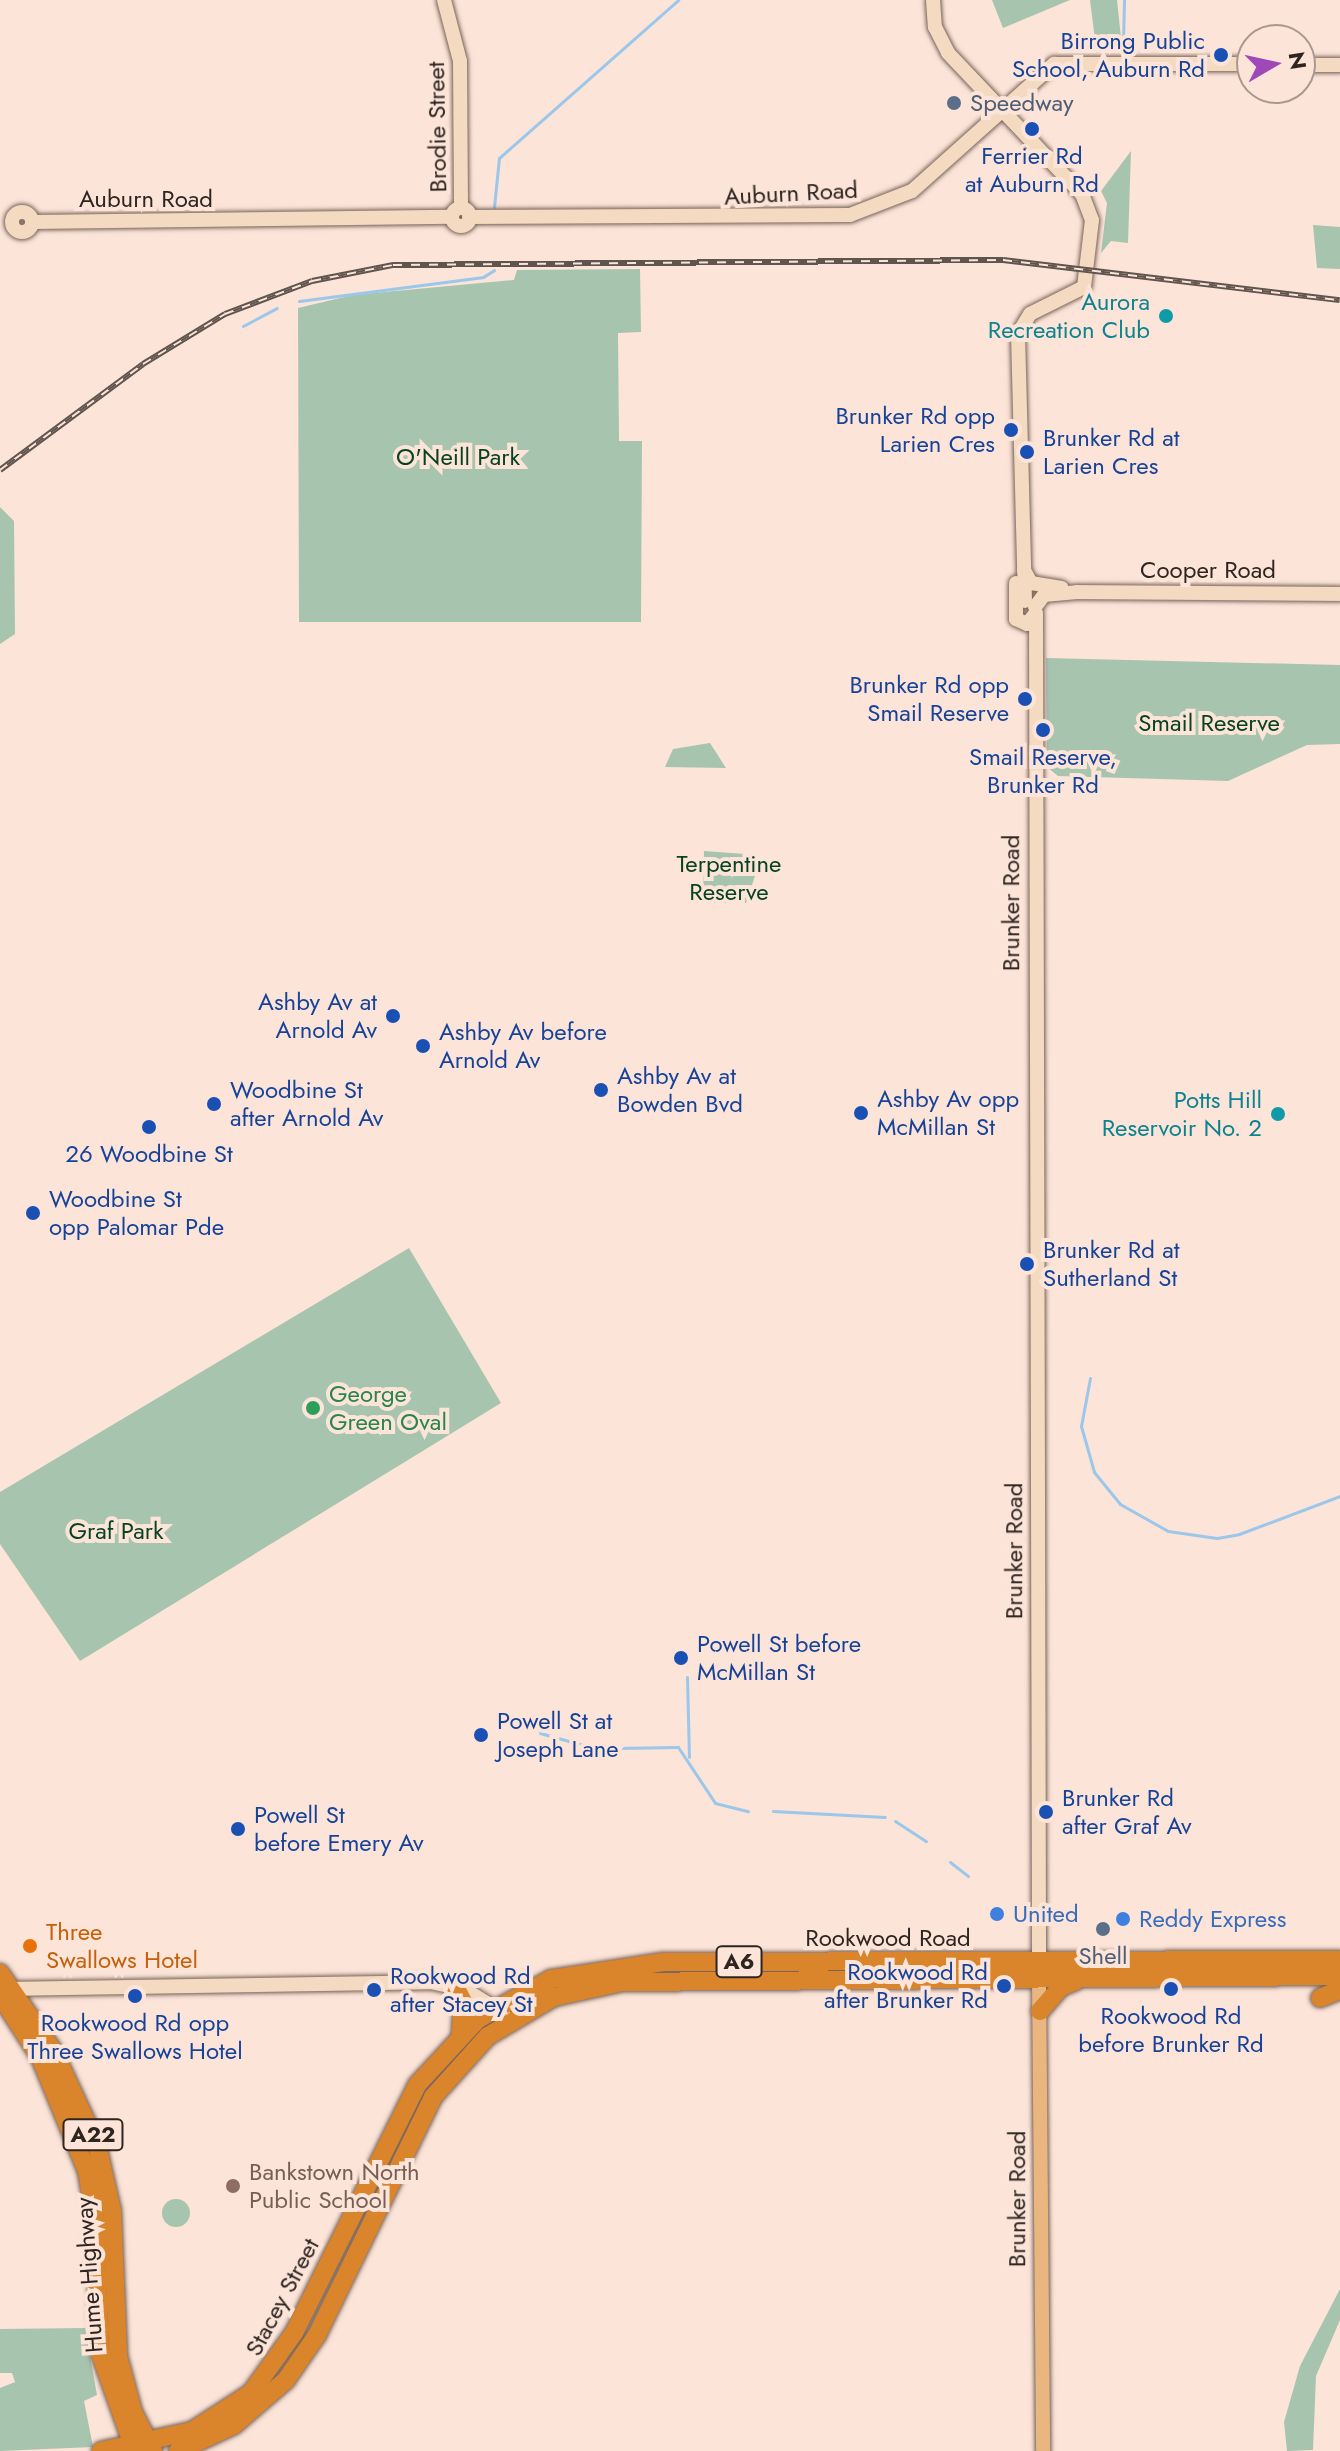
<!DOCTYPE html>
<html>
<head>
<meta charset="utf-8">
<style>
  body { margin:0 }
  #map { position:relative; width:1340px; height:2451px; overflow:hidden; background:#fce4d8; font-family:Jost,sans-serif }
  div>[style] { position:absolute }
  .green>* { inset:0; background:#a7c4af }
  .round { border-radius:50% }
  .stream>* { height:3px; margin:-1.5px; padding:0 1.5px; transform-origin:1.5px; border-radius:1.5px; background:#9bc7eb }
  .roads { filter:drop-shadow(0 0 2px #786359) drop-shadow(0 0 2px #786359) }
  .secondary>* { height:14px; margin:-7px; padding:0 7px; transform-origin:7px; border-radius:7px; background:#f4dac0 }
  .secondary>.ring { margin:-7px; padding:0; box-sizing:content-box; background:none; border:14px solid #f4dac0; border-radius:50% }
  .primary>* { height:14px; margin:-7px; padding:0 7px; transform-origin:7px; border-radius:7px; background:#e9b680 }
  .highway>* { height:18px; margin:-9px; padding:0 9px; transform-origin:9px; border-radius:9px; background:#da852c }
  .rail>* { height:6px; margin-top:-3px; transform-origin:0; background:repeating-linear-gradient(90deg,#fce4d8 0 9px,#60544e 0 18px); box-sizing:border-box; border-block:2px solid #60544e }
  .dots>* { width:22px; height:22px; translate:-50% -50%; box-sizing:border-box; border:4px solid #fce4d8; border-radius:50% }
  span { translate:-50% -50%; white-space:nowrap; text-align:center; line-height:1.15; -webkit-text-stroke:8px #fce4d8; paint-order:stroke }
  .shield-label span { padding:2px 6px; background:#fce4d8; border:2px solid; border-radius:6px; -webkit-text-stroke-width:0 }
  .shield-label { font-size:22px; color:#2e2521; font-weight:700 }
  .transit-label { font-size:24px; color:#164399 }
  .right { translate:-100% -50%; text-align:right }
  .left { translate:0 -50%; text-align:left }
  .service-label { font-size:24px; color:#4e5e75 }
  .street-label { font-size:24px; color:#2e2521 }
  .culture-label { font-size:24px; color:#0d838f }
  .park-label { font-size:24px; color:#074223 }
  .leisure-label { font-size:24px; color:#27864d }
  .shop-label { font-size:24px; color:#366cbe }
  .food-label { font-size:24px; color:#c56008 }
  .education-label { font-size:24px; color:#785e54 }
  .north { position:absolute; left:1236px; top:24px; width:80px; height:80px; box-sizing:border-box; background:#fce4d8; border:2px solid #aa988f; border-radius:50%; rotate:81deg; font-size:22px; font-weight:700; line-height:32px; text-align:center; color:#2e2521 }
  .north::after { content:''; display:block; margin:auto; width:28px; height:36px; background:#9e49b7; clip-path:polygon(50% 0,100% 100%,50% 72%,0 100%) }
</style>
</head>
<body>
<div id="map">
  <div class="green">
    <i style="clip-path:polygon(992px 0,1070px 0,1003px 28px)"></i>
    <i style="clip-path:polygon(1090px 0,1117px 0,1122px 48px,1096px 48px)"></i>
    <i style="clip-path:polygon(1131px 151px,1128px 243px,1111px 241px,1101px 253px,1107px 203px,1101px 191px)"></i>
    <i style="clip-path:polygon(1313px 225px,1340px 227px,1340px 269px,1317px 268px)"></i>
    <i style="clip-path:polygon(640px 269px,641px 332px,618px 333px,619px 441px,642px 441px,641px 622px,299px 622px,298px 308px,353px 295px,514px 280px,517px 270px)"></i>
    <i style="clip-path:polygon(0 507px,14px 521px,15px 634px,0 644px)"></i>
    <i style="clip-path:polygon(1046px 658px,1340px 665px,1340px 744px,1307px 745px,1228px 781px,1058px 776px,1047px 767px)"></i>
    <i style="clip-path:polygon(710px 743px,726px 768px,665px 767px,673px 749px)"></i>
    <i style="clip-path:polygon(704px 851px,745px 854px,756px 873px,746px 903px,703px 903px)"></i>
    <i style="clip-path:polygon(409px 1248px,501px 1403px,80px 1661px,0 1544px,0 1492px)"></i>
    <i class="round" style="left:162px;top:2199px;width:28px;height:28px"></i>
    <i style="clip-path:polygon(1340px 2289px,1340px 2320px,1316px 2376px,1313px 2450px,1287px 2451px,1284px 2422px,1300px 2366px)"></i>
    <i style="clip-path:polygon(85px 2328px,97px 2395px,84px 2401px,93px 2447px,0 2451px,0 2388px,15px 2382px,12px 2373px,0 2373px,0 2329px)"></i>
  </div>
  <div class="stream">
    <i style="left:1123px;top:45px;width:45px;rotate:-88.7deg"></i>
    <i style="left:494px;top:207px;width:49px;rotate:-84.2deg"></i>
    <i style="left:499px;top:158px;width:239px;rotate:-41.4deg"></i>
    <i style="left:299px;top:301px;width:186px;rotate:-7.4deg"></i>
    <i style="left:483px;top:277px;width:13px;rotate:-32deg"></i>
    <i style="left:243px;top:326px;width:38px;rotate:-28deg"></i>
    <i style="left:1090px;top:1378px;width:49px;rotate:100.6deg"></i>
    <i style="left:1081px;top:1426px;width:48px;rotate:74.2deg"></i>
    <i style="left:1094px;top:1472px;width:41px;rotate:50.9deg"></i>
    <i style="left:1120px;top:1504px;width:55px;rotate:29.4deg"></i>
    <i style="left:1168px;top:1531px;width:49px;rotate:8.1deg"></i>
    <i style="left:1217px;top:1538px;width:22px;rotate:-10deg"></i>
    <i style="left:1239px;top:1534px;width:108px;rotate:-20.6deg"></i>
    <i style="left:687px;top:1677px;width:80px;rotate:88.6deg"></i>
    <i style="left:540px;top:1733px;width:52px;rotate:15.6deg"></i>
    <i style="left:616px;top:1748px;width:62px;rotate:-0.9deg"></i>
    <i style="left:678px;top:1747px;width:67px;rotate:56.5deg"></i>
    <i style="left:715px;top:1803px;width:34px;rotate:14deg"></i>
    <i style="left:773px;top:1811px;width:112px;rotate:3.1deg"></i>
    <i style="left:895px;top:1821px;width:37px;rotate:33deg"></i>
    <i style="left:950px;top:1862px;width:23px;rotate:38deg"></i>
    <i style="left:1013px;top:1905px;width:12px;rotate:14deg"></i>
  </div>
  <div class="roads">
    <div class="secondary">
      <i style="left:444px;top:0;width:63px;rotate:75.3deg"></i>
      <i style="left:460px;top:61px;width:147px;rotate:89.6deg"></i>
      <i style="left:933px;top:0;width:27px;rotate:86deg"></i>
      <i style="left:935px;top:27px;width:29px;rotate:63deg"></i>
      <i style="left:948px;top:53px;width:195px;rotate:46.5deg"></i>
      <i style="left:1082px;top:194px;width:28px;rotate:69deg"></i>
      <i style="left:1092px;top:220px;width:67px;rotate:96.8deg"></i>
      <i style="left:1084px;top:287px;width:60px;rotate:153.4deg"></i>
      <i style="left:1030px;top:314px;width:23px;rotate:121deg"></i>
      <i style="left:1018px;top:334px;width:267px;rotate:88.5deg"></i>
      <i style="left:1300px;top:65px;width:40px"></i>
      <i class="ring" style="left:452px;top:208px;width:4px;height:4px"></i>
      <i class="ring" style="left:12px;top:212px;width:6px;height:6px"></i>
      <i style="left:469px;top:217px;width:381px;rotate:-0.3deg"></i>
      <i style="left:850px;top:215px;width:66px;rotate:-21.2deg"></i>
      <i style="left:912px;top:191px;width:191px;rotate:-41.8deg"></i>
      <i style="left:1054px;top:64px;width:198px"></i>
      <i style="left:32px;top:222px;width:420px;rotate:-0.7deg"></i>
      <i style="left:1024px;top:570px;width:15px;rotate:62deg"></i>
      <i style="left:1031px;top:583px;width:31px;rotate:9deg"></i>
      <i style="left:1016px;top:583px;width:36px;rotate:90deg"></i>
      <i style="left:1016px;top:619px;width:12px;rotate:24deg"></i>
      <i style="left:1027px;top:624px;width:14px;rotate:-51deg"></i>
      <i style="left:1035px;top:607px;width:15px;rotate:-53deg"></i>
      <i style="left:1044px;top:595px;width:33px;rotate:-5deg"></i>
      <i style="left:1077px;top:592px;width:263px;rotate:0.4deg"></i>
      <i style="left:1036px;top:613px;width:1348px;rotate:89.87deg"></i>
      <i style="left:4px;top:1989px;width:426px;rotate:-0.9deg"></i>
      <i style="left:430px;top:1982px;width:35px;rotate:12deg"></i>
      <i style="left:464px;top:1989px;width:46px;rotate:31.6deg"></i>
    </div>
    <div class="primary">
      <i style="left:1039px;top:1978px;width:473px;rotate:89.5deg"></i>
    </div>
    <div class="highway">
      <i style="left:0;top:1973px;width:96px;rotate:55.6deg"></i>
      <i style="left:54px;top:2052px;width:102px;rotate:65.2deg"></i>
      <i style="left:97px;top:2145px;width:68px;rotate:77.2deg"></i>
      <i style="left:112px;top:2211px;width:145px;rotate:87.6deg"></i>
      <i style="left:118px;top:2356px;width:58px;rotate:75deg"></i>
      <i style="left:133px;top:2412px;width:44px;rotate:62.9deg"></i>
      <i style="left:455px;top:1986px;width:18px;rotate:63deg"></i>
      <i style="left:463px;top:2002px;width:31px;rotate:94deg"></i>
      <i style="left:0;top:1995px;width:74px;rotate:57.2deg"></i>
      <i style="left:40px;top:2057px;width:123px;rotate:67.6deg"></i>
      <i style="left:87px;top:2171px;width:49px;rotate:80.5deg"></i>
      <i style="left:95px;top:2219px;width:134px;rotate:87.9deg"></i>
      <i style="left:100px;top:2353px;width:104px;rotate:70.3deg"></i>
      <i style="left:1320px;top:1998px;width:22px;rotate:-22deg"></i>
      <i style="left:1040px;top:2011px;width:32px;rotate:-49deg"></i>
      <i style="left:1061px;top:1987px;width:16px;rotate:-22deg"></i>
      <i style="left:101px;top:2451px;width:93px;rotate:-12.4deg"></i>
      <i style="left:192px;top:2431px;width:70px;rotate:-32.8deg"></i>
      <i style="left:251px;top:2393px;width:74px;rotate:-54.4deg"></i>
      <i style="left:294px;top:2333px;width:277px;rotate:-63.6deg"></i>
      <i style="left:417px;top:2085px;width:90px;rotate:-47.3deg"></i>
      <i style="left:478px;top:2019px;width:83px;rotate:-28.7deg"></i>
      <i style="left:551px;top:1979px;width:113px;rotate:-8.6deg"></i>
      <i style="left:663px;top:1962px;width:677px;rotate:-0.17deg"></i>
      <i style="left:178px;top:2451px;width:62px;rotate:-24.9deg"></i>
      <i style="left:234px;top:2425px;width:69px;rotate:-40.9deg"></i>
      <i style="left:286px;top:2380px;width:55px;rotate:-55.4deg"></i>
      <i style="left:317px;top:2335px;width:265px;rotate:-64deg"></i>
      <i style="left:433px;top:2097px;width:82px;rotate:-48deg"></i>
      <i style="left:488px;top:2036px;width:77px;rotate:-30.6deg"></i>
      <i style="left:554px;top:1997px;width:70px;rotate:-12.4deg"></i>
      <i style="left:622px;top:1982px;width:718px;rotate:-0.48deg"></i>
    </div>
  </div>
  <div class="rail">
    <i style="left:0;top:470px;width:178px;rotate:-36.5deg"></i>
    <i style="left:143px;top:364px;width:96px;rotate:-31.4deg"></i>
    <i style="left:225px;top:314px;width:93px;rotate:-20.8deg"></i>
    <i style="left:312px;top:281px;width:83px;rotate:-11.2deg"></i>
    <i style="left:393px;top:265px;width:610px;rotate:-0.47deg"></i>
    <i style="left:1003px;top:260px;width:339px;rotate:6.8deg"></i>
  </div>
  <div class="dots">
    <i style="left:1221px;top:55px;background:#1a4fb4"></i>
    <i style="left:954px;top:103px;background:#5c6f8a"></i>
    <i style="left:1032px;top:129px;background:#1a4fb4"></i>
    <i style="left:1166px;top:316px;background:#0f9aa8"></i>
    <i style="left:1011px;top:430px;background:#1a4fb4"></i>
    <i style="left:1027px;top:452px;background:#1a4fb4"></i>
    <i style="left:1025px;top:699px;background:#1a4fb4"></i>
    <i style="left:1043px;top:730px;background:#1a4fb4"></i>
    <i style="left:393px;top:1016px;background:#1a4fb4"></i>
    <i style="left:423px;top:1046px;background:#1a4fb4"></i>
    <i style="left:601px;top:1090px;background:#1a4fb4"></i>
    <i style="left:214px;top:1104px;background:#1a4fb4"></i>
    <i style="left:861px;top:1113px;background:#1a4fb4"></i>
    <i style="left:1278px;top:1114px;background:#0f9aa8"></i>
    <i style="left:149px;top:1127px;background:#1a4fb4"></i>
    <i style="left:33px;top:1213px;background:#1a4fb4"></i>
    <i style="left:1027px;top:1264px;background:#1a4fb4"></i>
    <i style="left:313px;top:1408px;background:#2e9e5b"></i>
    <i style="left:681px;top:1658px;background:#1a4fb4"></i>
    <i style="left:481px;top:1735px;background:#1a4fb4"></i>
    <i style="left:1046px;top:1812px;background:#1a4fb4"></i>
    <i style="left:238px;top:1829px;background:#1a4fb4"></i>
    <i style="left:997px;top:1914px;background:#3f7fe0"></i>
    <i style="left:1123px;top:1919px;background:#3f7fe0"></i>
    <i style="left:1103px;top:1929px;background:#5c6f8a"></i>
    <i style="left:30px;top:1946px;background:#e8710a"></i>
    <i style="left:1004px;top:1986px;background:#1a4fb4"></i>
    <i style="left:1171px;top:1989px;background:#1a4fb4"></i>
    <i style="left:374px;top:1990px;background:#1a4fb4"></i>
    <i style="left:135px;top:1996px;background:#1a4fb4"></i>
    <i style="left:233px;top:2186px;background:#8d6e63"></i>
  </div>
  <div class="shield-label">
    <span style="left:739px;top:1962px">A6</span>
    <span style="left:93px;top:2135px">A22</span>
  </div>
  <div class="transit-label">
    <span class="right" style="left:1205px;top:55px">Birrong Public<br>School, Auburn Rd</span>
    <span style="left:1032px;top:170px">Ferrier Rd<br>at Auburn Rd</span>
    <span class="right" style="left:995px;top:430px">Brunker Rd opp<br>Larien Cres</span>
    <span class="left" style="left:1043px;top:452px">Brunker Rd at<br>Larien Cres</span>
    <span class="right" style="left:1009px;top:699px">Brunker Rd opp<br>Smail Reserve</span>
    <span style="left:1043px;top:771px">Smail Reserve,<br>Brunker Rd</span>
    <span class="right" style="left:377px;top:1016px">Ashby Av at<br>Arnold Av</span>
    <span class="left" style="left:439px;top:1046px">Ashby Av before<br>Arnold Av</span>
    <span class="left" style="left:617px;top:1090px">Ashby Av at<br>Bowden Bvd</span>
    <span class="left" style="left:230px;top:1104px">Woodbine St<br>after Arnold Av</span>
    <span class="left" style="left:877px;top:1113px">Ashby Av opp<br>McMillan St</span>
    <span style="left:149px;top:1154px">26 Woodbine St</span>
    <span class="left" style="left:49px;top:1213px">Woodbine St<br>opp Palomar Pde</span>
    <span class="left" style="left:1043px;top:1264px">Brunker Rd at<br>Sutherland St</span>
    <span class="left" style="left:697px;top:1658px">Powell St before<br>McMillan St</span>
    <span class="left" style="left:497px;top:1735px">Powell St at<br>Joseph Lane</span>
    <span class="left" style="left:1062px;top:1812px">Brunker Rd<br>after Graf Av</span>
    <span class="left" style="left:254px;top:1829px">Powell St<br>before Emery Av</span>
    <span class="right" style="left:988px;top:1986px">Rookwood Rd<br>after Brunker Rd</span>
    <span class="left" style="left:390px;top:1990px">Rookwood Rd<br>after Stacey St</span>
    <span style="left:1171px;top:2030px">Rookwood Rd<br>before Brunker Rd</span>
    <span style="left:135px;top:2037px">Rookwood Rd opp<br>Three Swallows Hotel</span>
  </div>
  <div class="service-label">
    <span class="left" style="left:970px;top:103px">Speedway</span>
    <span style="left:1103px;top:1956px">Shell</span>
  </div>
  <div class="street-label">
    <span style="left:437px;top:127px;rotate:-91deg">Brodie Street</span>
    <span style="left:791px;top:193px;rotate:-3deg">Auburn Road</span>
    <span style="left:146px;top:199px">Auburn Road</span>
    <span style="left:1208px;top:570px">Cooper Road</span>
    <span style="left:1011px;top:903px;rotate:-90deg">Brunker Road</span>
    <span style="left:1014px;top:1551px;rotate:-90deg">Brunker Road</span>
    <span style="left:888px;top:1938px">Rookwood Road</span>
    <span style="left:1017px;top:2199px;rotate:-90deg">Brunker Road</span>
    <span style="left:89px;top:2275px;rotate:-94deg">Hume Highway</span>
    <span style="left:282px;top:2297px;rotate:-62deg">Stacey Street</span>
  </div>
  <div class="culture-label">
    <span class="right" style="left:1150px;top:316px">Aurora<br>Recreation Club</span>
    <span class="right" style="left:1262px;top:1114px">Potts Hill<br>Reservoir No. 2</span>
  </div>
  <div class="park-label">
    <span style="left:458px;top:457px">O'Neill Park</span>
    <span style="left:1209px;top:723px">Smail Reserve</span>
    <span style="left:729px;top:878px">Terpentine<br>Reserve</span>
    <span style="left:116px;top:1531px">Graf Park</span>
  </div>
  <div class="leisure-label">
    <span class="left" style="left:329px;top:1408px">George<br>Green Oval</span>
  </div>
  <div class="shop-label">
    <span class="left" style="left:1013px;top:1914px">United</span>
    <span class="left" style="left:1139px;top:1919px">Reddy Express</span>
  </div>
  <div class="food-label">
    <span class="left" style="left:46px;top:1946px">Three<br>Swallows Hotel</span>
  </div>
  <div class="education-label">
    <span class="left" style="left:249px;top:2186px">Bankstown North<br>Public School</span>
  </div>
  <div class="north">N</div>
</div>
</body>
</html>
